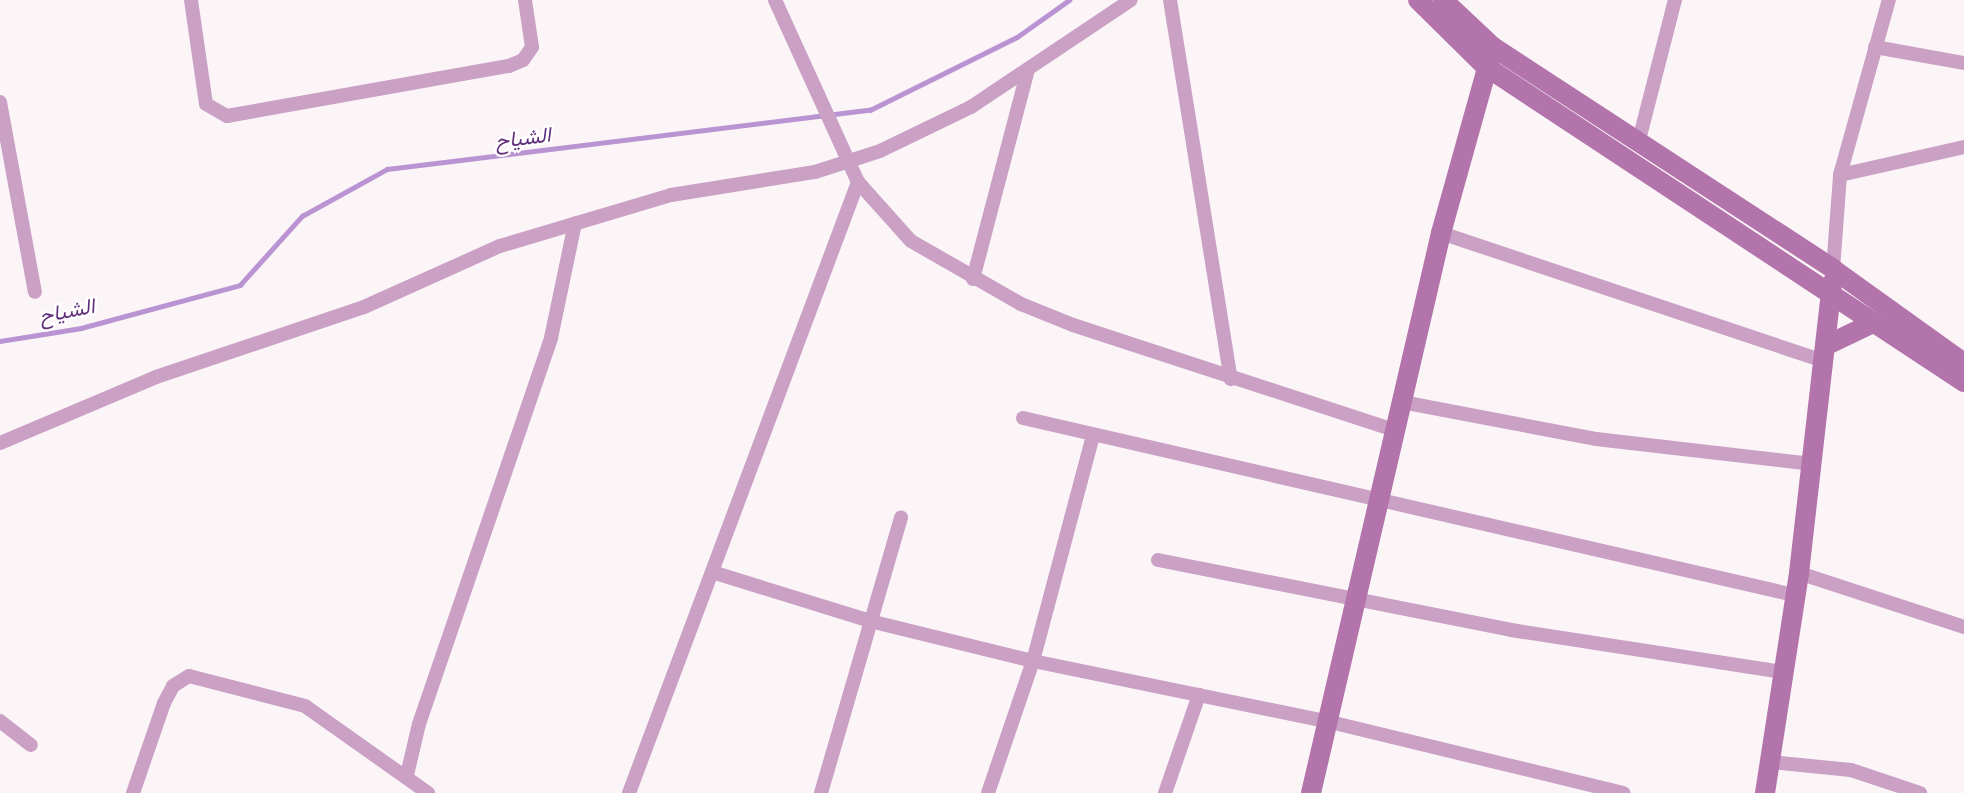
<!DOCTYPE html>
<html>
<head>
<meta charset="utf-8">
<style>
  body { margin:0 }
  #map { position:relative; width:1964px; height:793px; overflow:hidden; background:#fcf5f8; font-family:"Sofia Sans Condensed",Vazirmatn,sans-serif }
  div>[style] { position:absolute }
  .stream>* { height:4.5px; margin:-2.25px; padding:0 2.25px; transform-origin:2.25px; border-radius:2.25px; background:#ba94d2 }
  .street>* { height:14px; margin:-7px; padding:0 7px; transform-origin:7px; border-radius:7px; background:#caa0c5 }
  .secondary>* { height:20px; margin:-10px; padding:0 10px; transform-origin:10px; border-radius:10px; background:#b274ab }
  span { translate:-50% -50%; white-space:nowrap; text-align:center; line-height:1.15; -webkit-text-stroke:4.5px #fff; paint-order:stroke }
  .water-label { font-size:21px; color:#60307a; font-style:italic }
</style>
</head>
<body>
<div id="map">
  <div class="stream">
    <i style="left:0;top:341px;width:82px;rotate:-9.1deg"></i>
    <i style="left:81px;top:328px;width:165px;rotate:-15.1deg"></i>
    <i style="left:240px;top:285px;width:93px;rotate:-48.1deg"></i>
    <i style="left:302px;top:216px;width:97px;rotate:-28.9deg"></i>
    <i style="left:387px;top:169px;width:487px;rotate:-7deg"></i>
    <i style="left:870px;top:110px;width:164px;rotate:-26.4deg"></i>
    <i style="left:1017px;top:37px;width:64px;rotate:-35.4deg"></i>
  </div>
  <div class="street">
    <i style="left:191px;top:0;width:105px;rotate:81.8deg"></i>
    <i style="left:206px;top:104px;width:24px;rotate:30deg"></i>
    <i style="left:227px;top:116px;width:286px;rotate:-10.1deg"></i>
    <i style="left:509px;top:66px;width:15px;rotate:-23deg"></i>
    <i style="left:523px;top:60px;width:16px;rotate:-55deg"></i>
    <i style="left:532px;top:47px;width:48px;rotate:-98.5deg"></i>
    <i style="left:775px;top:0;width:200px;rotate:65.5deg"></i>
    <i style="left:858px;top:182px;width:79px;rotate:48.1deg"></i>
    <i style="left:911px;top:241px;width:127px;rotate:29.8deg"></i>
    <i style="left:1021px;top:304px;width:56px;rotate:22deg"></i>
    <i style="left:1073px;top:325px;width:339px;rotate:18.1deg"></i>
    <i style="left:1170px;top:0;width:384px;rotate:80.9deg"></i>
    <i style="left:1875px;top:47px;width:90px;rotate:10.2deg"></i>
    <i style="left:0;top:102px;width:193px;rotate:79.6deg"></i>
    <i style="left:1639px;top:140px;width:145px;rotate:-75.6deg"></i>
    <i style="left:1840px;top:175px;width:127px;rotate:-12.7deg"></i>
    <i style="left:1441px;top:233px;width:404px;rotate:18.5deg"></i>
    <i style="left:1833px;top:269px;width:94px;rotate:-85.7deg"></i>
    <i style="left:1840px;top:175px;width:182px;rotate:-74.4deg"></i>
    <i style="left:973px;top:279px;width:213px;rotate:-75.3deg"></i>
    <i style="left:1402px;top:402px;width:197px;rotate:10.8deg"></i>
    <i style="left:1596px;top:439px;width:216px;rotate:6.6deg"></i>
    <i style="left:1023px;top:418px;width:791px;rotate:12.93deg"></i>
    <i style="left:0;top:443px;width:169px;rotate:-22.9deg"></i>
    <i style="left:156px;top:377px;width:219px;rotate:-18.6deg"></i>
    <i style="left:364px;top:307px;width:149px;rotate:-24.2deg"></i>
    <i style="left:500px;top:246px;width:178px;rotate:-16.6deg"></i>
    <i style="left:671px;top:195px;width:146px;rotate:-9.1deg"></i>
    <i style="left:815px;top:172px;width:68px;rotate:-17.9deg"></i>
    <i style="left:880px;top:151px;width:101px;rotate:-25.8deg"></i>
    <i style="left:971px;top:107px;width:192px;rotate:-33.8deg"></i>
    <i style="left:1158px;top:560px;width:360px;rotate:11.2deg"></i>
    <i style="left:1511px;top:630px;width:275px;rotate:8.8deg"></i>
    <i style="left:712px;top:572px;width:170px;rotate:17.2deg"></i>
    <i style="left:874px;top:622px;width:164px;rotate:13.8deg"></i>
    <i style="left:1033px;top:661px;width:299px;rotate:11.6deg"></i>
    <i style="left:1326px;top:721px;width:306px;rotate:13.6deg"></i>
    <i style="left:1799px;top:573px;width:174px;rotate:18.1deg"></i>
    <i style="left:0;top:721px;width:39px;rotate:38deg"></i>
    <i style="left:1771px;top:762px;width:80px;rotate:5.7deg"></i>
    <i style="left:1851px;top:770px;width:73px;rotate:18.4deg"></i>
    <i style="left:407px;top:775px;width:52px;rotate:-76.8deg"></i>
    <i style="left:419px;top:724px;width:408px;rotate:-71.1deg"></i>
    <i style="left:551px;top:338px;width:117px;rotate:-78.2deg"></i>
    <i style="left:133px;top:793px;width:95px;rotate:-71deg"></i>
    <i style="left:164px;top:703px;width:19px;rotate:-62deg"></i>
    <i style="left:173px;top:686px;width:19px;rotate:-32deg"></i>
    <i style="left:189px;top:676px;width:120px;rotate:14.5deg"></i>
    <i style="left:305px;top:706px;width:151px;rotate:35.3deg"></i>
    <i style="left:629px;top:793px;width:653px;rotate:-69.45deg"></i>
    <i style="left:821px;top:793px;width:287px;rotate:-73.8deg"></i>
    <i style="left:988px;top:793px;width:139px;rotate:-71.2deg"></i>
    <i style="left:1033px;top:661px;width:233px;rotate:-75.1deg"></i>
    <i style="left:1165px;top:793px;width:104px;rotate:-70.9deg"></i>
  </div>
  <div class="secondary">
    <i style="left:1418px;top:0;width:94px;rotate:44.6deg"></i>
    <i style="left:1485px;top:66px;width:574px;rotate:33.41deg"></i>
    <i style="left:1443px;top:0;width:69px;rotate:43.2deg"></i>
    <i style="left:1493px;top:47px;width:406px;rotate:33.1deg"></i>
    <i style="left:1833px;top:269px;width:161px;rotate:35.7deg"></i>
    <i style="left:1827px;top:345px;width:51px;rotate:-25.6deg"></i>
    <i style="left:1311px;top:793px;width:575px;rotate:-76.93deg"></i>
    <i style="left:1441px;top:233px;width:193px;rotate:-74.4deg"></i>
    <i style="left:1765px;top:793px;width:223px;rotate:-81.2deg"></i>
    <i style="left:1799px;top:573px;width:292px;rotate:-83.5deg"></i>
  </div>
  <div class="water-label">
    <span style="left:523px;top:139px;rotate:-7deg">الشياح</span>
    <span style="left:67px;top:312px;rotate:-11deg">الشياح</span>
  </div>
</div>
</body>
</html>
